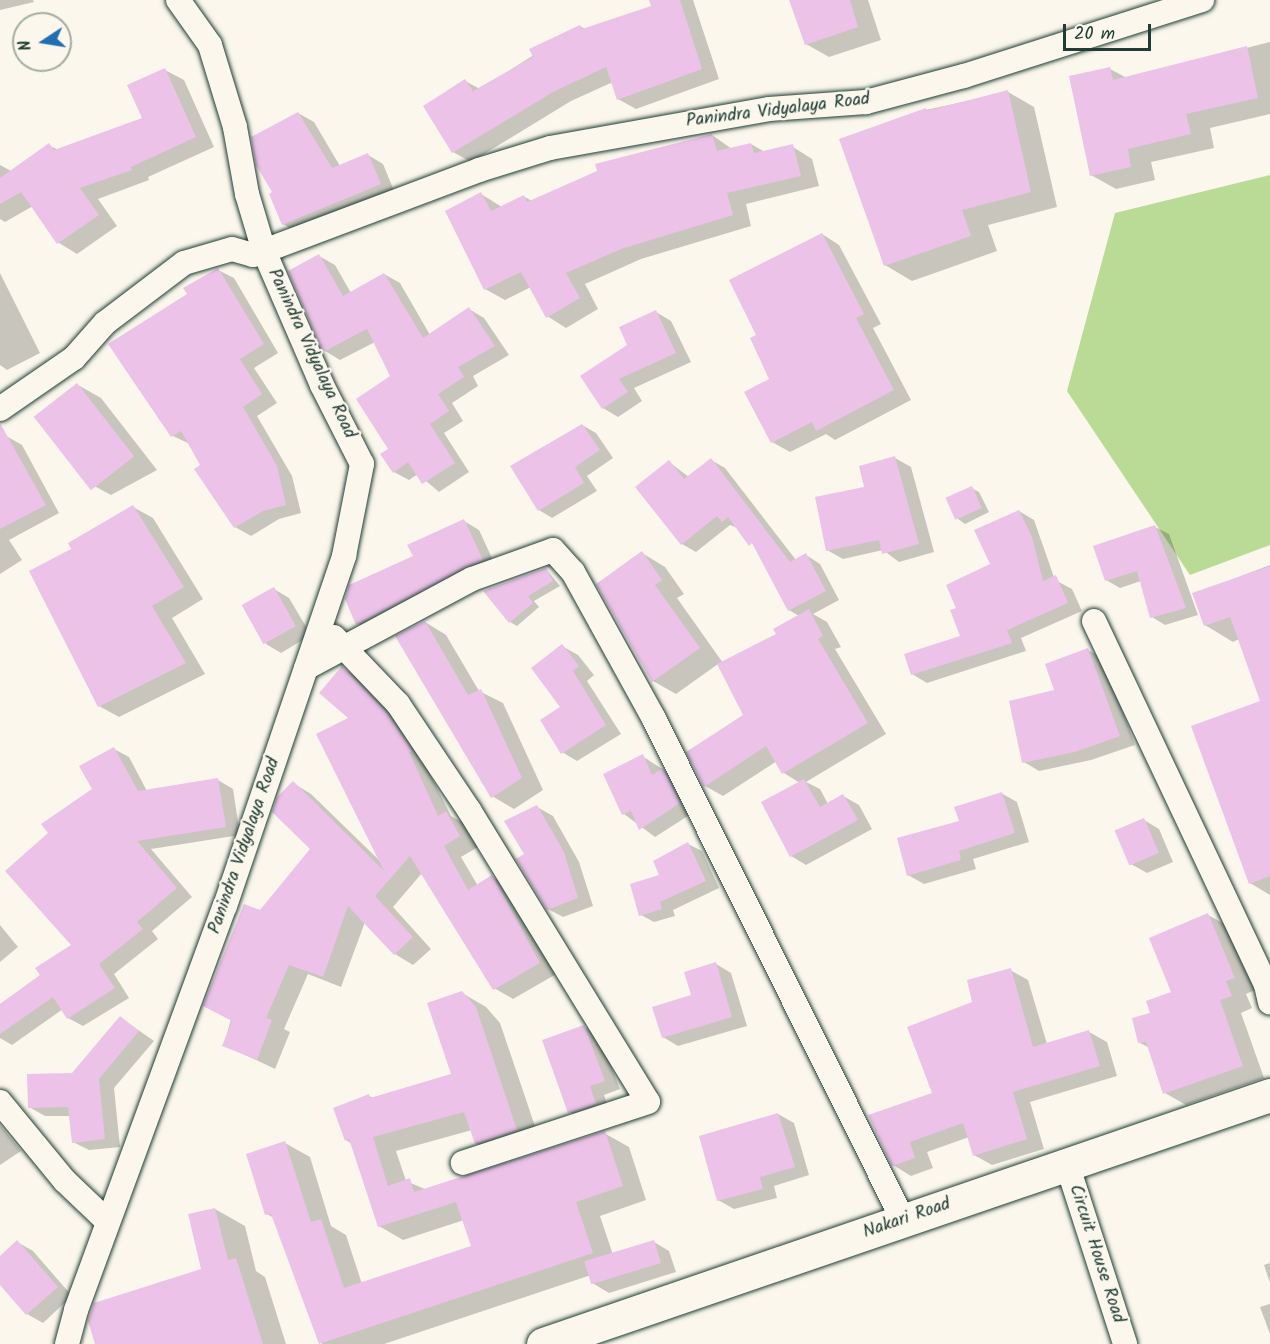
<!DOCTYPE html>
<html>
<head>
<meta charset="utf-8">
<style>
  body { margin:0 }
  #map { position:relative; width:1270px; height:1344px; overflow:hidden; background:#fbf7ec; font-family:Kalam,sans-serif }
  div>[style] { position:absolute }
  .green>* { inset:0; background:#badb95 }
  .shadow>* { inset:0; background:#0003 }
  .building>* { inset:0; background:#ecc2e8; transform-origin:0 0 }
  .roads { filter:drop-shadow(0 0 2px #1f3d34) drop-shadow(0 0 2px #1f3d34) }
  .street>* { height:24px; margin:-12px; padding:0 12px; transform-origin:12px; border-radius:12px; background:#fbf7ec }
  .secondary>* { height:33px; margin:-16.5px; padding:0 16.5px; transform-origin:16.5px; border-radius:16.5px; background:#fbf7ec }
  span { translate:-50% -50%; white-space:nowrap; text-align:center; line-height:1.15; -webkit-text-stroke:4.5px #fbf7ec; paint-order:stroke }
  .street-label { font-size:18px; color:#1f3d34 }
  .north { position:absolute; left:12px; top:12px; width:60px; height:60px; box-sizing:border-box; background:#fbf7ec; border:2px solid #a3ada2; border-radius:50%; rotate:258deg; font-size:16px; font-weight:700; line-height:24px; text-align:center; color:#1f3d34 }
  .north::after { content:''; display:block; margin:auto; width:21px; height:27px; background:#1f6fb2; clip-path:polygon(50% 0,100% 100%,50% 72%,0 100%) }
  .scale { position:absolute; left:1063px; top:24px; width:88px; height:27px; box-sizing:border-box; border:3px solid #1f3d34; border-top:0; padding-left:8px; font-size:18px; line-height:21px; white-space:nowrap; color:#1f3d34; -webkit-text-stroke:4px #fbf7ec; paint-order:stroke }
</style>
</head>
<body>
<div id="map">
  <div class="green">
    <i style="clip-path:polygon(1270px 175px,1270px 545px,1190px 575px,1067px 391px,1115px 213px)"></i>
  </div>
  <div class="shadow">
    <i style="clip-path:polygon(0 0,33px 0,34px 2px,0 10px)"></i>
    <i style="clip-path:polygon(651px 0,693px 0,719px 79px,636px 109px,618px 99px,613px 82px,571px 101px,471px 162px,453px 152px,465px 81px,480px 89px,580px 26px,585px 29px,653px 7px)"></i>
    <i style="clip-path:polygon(791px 0,868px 0,881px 40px,829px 57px,806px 44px)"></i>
    <i style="clip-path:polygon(1270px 42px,1270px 114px,1210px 128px,1214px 148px,1151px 162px,1155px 180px,1116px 189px,1091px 175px,1110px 69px,1127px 78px)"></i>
    <i style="clip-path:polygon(165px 70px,184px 80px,214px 147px,148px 177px,149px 180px,98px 199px,117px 226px,77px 254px,59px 243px,33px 206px,5px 222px,0 219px,0 165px,11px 171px,49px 145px,58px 150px,144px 119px)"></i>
    <i style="clip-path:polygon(1008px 92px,1034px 107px,1057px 207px,988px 225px,997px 251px,912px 281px,885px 265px,926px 110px)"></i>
    <i style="clip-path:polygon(298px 113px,314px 122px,340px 166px,368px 155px,383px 164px,395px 193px,298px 233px,283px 224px,274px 193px)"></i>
    <i style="clip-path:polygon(712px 135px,732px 149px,751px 144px,765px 152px,793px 147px,812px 159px,819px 186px,746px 204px,751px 226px,641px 259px,585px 284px,598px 309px,566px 328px,547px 316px,531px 287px,505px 300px,485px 289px,481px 194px,502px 207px,523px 196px,532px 201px,599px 172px,597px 165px)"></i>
    <i style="clip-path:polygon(822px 234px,839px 245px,881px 324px,873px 328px,911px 400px,835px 440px,826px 434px,790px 452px,772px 442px,771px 380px)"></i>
    <i style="clip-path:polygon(319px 256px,335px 265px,351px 293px,384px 274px,400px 283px,430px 335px,469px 309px,484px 318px,509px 355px,473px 376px,478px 386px,452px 403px,463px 421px,444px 433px,469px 472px,439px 492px,418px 474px,409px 480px,394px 472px,390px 450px,392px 377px,375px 342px,340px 360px,325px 351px,290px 272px)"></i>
    <i style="clip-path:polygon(218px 270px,234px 278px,278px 353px,254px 368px,277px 403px,257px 416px,292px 476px,301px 513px,279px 519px,251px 536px,235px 527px,190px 444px,173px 436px,189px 295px)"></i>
    <i style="clip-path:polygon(0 273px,40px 353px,7px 370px,0 365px)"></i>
    <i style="clip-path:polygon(656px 312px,671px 321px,691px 362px,634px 388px,642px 401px,618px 417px,603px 408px,629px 345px)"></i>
    <i style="clip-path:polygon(78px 385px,101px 398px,157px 470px,111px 495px,87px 482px)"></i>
    <i style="clip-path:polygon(582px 425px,596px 433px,613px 458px,587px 476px,597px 491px,552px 518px,539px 510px,512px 466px)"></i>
    <i style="clip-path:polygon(8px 437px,22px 445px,59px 513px,9px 540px,22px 560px,0 574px,0 441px)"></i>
    <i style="clip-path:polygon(895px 458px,911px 467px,934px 552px,899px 562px,883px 550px,843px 559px,827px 550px,866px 488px)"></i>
    <i style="clip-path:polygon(711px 460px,725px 468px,796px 560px,806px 555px,820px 564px,839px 600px,813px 614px,827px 622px,841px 647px,835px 649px,886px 734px,806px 782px,820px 789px,828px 804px,843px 796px,859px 805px,872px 829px,806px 865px,791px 856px,800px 783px,784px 773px,777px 761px,723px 796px,705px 786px,745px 715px,718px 664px,676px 694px,653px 681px,642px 553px,665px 567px,684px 594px,677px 598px,723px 663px,778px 634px,799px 616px,789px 610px,757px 548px,738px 528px,730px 525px,696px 552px,682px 544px,669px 462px,689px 477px)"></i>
    <i style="clip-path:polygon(971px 488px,979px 492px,989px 512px,965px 524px,958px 519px)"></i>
    <i style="clip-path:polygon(133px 507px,153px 518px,203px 599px,172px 618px,205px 674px,119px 717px,99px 706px,74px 550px)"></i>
    <i style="clip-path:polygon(1019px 511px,1034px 520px,1055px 580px,1072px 589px,1082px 611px,1021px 638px,1026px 651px,927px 683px,912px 674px,962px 637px)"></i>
    <i style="clip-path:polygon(464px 521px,479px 530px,497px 569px,373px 633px,358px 624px,415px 557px)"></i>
    <i style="clip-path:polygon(1155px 527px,1169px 534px,1198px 615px,1165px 625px,1152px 617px,1141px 581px,1120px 588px,1106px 580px)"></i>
    <i style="clip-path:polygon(1270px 565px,1270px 895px,1250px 883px,1262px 702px,1239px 639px,1233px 642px,1205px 625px,1194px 594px)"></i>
    <i style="clip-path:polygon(546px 569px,560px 586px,534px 601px,539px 607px,517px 626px,510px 622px)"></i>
    <i style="clip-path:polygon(274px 589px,289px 598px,311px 635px,281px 653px,266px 644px)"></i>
    <i style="clip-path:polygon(425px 622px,446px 635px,479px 691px,503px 703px,543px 790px,514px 809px,492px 796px)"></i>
    <i style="clip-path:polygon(562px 646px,578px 655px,594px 675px,587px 681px,621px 734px,577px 761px,562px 752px)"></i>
    <i style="clip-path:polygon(1088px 650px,1104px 659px,1135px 745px,1091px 760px,1039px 771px,1024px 762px,1056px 691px)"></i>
    <i style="clip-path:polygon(342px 668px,361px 679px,405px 725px,451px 816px,465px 824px,478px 847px,461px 857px,478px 886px,492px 877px,511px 887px,558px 973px,513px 999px,494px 988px,422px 873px,393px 907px,431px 949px,413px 965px,395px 954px,365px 922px,341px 987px,308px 974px,284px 1029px,290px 1032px,275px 1069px,224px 1045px,260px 912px,312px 849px,293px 783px,311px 794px,380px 861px)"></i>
    <i style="clip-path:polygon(114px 749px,129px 757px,147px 791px,218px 780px,233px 789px,240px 835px,151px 849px,192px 897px,152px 931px,158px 939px,114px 974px,129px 998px,83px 1026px,68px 1018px,63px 1009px,12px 1045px,0 1038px,0 1006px,42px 976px,74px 945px,50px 833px,94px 790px)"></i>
    <i style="clip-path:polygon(642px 756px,678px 779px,694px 812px,655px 837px,624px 814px)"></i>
    <i style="clip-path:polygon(1001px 793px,1017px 802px,1029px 842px,973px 859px,976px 869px,924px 884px,908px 875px,960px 822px)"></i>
    <i style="clip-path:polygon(537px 807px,553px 816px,579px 862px,593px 906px,563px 917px,548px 909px,526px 855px)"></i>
    <i style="clip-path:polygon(1144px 820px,1159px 829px,1173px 862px,1147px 873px,1131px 864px)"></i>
    <i style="clip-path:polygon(688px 844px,702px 851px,719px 888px,673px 910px,675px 916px,654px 922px,641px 915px,661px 876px)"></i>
    <i style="clip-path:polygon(1208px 915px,1230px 927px,1255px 990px,1246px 994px,1252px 1008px,1241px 1013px,1264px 1078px,1186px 1105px,1165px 1093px,1150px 1048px,1140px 1043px,1152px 1015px,1173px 993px)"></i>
    <i style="clip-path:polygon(0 925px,18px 947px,0 962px)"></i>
    <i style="clip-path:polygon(716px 964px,731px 973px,747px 1026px,678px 1046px,663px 1037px)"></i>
    <i style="clip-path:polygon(1010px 970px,1028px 980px,1047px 1044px,1089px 1032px,1107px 1042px,1117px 1076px,1030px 1102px,1044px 1149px,992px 1165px,974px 1155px,969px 1137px,927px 1152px,933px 1168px,911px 1176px,893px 1165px)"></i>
    <i style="clip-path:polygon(462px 993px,486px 1007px,500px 1023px,541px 1144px,500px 1157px,476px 1143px,472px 1130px,396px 1151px,406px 1181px,427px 1190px,604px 1133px,629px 1147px,646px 1200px,600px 1216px,613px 1255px,654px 1242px,669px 1251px,676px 1272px,609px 1293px,594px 1284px,591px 1275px,384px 1344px,322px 1344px,274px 1218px,267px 1214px,285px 1143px,310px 1157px,331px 1226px,346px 1235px,362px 1284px,473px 1247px,464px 1220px,403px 1240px,379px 1226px,352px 1144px,346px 1140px,369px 1096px,373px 1098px,453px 1075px)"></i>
    <i style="clip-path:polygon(121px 1018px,154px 1041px,114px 1088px,120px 1147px,89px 1150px,73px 1142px,71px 1116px,45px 1116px,29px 1107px,73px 1075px)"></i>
    <i style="clip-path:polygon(584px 1027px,599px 1036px,620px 1089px,604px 1095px,610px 1113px,585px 1121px,570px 1112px)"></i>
    <i style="clip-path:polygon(778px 1114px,794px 1123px,809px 1175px,774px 1186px,777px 1198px,734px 1209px,718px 1200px)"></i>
    <i style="clip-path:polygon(0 1125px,21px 1151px,0 1165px)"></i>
    <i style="clip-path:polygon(215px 1209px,245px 1226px,256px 1271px,265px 1277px,286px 1344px,97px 1344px,203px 1270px)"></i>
    <i style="clip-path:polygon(17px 1242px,33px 1251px,72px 1296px,43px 1323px,27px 1314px,0 1283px,0 1258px)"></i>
    <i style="clip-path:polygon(1270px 1263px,1270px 1283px,1264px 1265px)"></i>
    <i style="clip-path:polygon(1270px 1304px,1270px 1334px,1260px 1307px)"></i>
  </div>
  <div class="building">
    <i style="clip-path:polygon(649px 0,680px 0,702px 69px,617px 100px,606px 67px,553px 92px,452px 153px,423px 106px,465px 79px,473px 91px,533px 57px,529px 49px,580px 25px,582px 29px,651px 6px)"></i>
    <i style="clip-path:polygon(789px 0,850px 0,858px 27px,805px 45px)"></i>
    <i style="clip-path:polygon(1247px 46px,1258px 98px,1186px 114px,1191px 134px,1128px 149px,1131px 167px,1090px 176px,1069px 76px,1110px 67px,1113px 80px)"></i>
    <i style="clip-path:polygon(165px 68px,196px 137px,131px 167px,132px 170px,80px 188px,99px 215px,57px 244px,21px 192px,0 204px,0 178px,49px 143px,54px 150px,142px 118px,127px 85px)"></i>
    <i style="clip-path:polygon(1008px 90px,1031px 192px,962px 210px,971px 236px,884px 266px,839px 139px,926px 108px,927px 111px)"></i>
    <i style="clip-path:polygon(298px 112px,332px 168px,368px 153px,381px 184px,282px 225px,269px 194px,272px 192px,256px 165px,251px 137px)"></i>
    <i style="clip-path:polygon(712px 134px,717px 151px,751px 143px,754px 153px,793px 144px,801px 176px,727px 193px,733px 215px,621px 249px,566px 273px,580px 298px,546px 318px,521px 272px,484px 290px,445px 211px,481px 192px,491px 211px,524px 195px,527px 202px,597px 171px,595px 164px)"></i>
    <i style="clip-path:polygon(822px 233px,864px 314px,856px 318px,894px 390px,816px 431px,812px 422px,771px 443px,744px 392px,769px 379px,750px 338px,756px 335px,729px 280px)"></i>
    <i style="clip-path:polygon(319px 254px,343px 296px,384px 273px,423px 338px,469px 307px,495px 346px,458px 367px,464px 377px,438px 394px,449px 411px,430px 424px,455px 463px,422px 484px,408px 462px,393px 473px,380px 454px,388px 449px,356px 399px,390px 376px,367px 329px,323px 352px,288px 271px)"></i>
    <i style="clip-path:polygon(218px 268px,264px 344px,240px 359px,262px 394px,243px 407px,277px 466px,286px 505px,263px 511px,234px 528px,194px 469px,200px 465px,181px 431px,171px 437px,108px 344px,187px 294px,183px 288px)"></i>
    <i style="clip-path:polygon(656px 310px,676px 353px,619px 379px,628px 392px,602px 409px,580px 376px,627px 345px,619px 327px)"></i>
    <i style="left:77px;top:383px;width:93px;height:55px;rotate:52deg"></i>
    <i style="clip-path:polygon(0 423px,46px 505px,0 529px)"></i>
    <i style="clip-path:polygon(582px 424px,600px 450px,575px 467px,584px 483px,538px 511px,510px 466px)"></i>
    <i style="clip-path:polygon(895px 456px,919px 544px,882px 554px,879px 540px,826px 551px,815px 497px,864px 487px,859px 466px)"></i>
    <i style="clip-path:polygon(711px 458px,790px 562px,806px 553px,826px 591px,788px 611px,752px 543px,749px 546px,728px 517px,722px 522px,717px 516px,681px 545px,635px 487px,669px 460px,684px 479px)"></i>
    <i style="left:972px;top:486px;width:24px;height:29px;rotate:66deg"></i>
    <i style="clip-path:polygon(133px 505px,184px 587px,152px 606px,186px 663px,98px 707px,29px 571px,71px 549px,68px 543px)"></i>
    <i style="clip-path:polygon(1019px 510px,1032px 537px,1043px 581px,1056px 575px,1068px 603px,1007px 630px,1012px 643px,911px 675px,904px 654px,960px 636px,950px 610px,956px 608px,946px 585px,990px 564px,974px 530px)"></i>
    <i style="clip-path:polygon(464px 519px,483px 560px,356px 625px,345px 599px,349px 585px,413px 556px,407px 545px)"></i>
    <i style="clip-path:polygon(1155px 525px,1186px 608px,1150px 618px,1137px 571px,1105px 581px,1093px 546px)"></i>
    <i style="clip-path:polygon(642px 551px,662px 580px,655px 585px,700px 648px,652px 682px,596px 584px)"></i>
    <i style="clip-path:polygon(1270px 566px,1270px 876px,1249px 884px,1191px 726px,1260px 701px,1230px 617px,1204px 626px,1192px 593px)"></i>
    <i style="clip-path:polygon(546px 568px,553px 581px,528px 596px,533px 603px,509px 623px,483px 591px)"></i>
    <i style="left:274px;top:587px;width:45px;height:37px;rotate:61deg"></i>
    <i style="clip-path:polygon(809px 609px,823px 636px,818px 639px,868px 723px,782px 774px,766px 746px,704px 787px,686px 752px,743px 715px,717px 664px,776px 634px,773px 629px)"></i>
    <i style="clip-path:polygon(425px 621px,468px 695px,481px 689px,522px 778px,491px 798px,395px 636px)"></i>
    <i style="clip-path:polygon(562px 644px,579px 666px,573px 671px,606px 725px,561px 754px,540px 720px,560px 707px,531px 668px)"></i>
    <i style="clip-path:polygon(1088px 648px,1120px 736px,1075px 752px,1022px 763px,1009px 701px,1054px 690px,1045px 664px)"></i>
    <i style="clip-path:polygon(342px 666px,387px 713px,412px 751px,409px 752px,438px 816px,446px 811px,460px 836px,444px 846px,468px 890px,492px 875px,540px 963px,493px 990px,410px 856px,375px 896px,413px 937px,394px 955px,348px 906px,323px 977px,289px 965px,266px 1018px,272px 1020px,257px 1060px,222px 1046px,232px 1021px,203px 1006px,244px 904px,260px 910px,310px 849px,272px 812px,277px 797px,293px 781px,384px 871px,316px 734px,348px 718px,319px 693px)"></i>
    <i style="clip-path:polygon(114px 747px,138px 791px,218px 778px,226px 827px,137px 841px,177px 888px,137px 922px,143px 929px,99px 964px,115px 988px,67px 1019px,53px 997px,0 1034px,0 1004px,40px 975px,35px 968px,71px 945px,5px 871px,48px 833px,41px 824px,92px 789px,79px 766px)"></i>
    <i style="clip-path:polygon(643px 754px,652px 775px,663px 768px,680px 803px,639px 830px,631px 811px,622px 815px,603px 774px)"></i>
    <i style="clip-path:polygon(804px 779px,820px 807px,843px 794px,858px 820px,790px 857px,761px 802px)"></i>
    <i style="clip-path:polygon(1002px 792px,1015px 833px,959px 851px,961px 860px,907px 876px,897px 838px,959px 821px,954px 807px)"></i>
    <i style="clip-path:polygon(537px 805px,564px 852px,578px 898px,547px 910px,516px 859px,524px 854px,504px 821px)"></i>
    <i style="left:1144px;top:818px;width:38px;height:32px;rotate:67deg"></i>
    <i style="clip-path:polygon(688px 842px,706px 881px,660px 902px,662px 909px,639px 916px,630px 884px,659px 875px,653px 861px)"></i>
    <i style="clip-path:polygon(1208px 913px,1235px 978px,1226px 981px,1232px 996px,1220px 1000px,1243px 1066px,1163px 1094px,1146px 1042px,1138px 1043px,1132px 1018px,1150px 1013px,1146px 1001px,1171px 992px,1149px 938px)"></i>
    <i style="clip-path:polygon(716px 962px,732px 1017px,662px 1038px,652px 1007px,691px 995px,684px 972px)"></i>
    <i style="clip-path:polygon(1011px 968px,1033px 1047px,1089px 1030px,1100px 1066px,1013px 1092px,1027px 1139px,973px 1156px,963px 1123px,910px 1142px,915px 1158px,892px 1166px,868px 1115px,932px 1093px,907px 1027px,972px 1002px,967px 980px)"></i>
    <i style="clip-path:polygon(462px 991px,476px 1007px,517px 1130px,475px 1144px,464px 1112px,373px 1137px,388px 1186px,410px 1178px,414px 1192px,605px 1131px,623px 1186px,576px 1202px,593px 1253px,319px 1344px,271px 1214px,265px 1215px,246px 1154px,285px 1141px,311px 1222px,321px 1219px,344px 1288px,471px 1246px,456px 1202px,378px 1227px,349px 1139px,345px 1141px,333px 1108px,369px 1094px,370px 1098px,451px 1074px,427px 1003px)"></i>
    <i style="clip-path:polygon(120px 1016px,139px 1031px,99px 1079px,105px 1139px,72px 1143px,68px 1107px,28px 1108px,27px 1074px,72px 1073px)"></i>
    <i style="clip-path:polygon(584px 1025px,605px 1081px,590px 1086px,596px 1104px,568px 1113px,542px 1040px)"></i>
    <i style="clip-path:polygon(778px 1113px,795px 1167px,760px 1177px,763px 1189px,717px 1201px,699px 1136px)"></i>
    <i style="clip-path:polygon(215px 1208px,228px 1260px,236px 1258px,263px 1344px,95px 1344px,88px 1321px,94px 1303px,201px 1269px,188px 1214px)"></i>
    <i style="clip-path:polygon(17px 1240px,58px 1287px,26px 1315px,0 1285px,0 1256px)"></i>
    <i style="left:654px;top:1240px;width:24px;height:73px;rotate:73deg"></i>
  </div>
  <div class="roads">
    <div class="street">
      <i style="left:0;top:409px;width:90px;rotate:-34.6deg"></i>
      <i style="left:74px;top:358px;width:47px;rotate:-48.5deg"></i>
      <i style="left:105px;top:323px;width:99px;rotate:-37.2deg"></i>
      <i style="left:184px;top:263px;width:50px;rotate:-16.3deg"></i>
      <i style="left:232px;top:249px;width:22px;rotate:16deg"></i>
      <i style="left:253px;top:255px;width:12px;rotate:-20deg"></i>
      <i style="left:264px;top:251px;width:59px;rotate:-106.6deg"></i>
      <i style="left:247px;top:194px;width:68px;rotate:-100.2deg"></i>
      <i style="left:235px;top:127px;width:86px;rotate:-107deg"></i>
      <i style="left:210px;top:45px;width:55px;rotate:-125.4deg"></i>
      <i style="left:1094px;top:621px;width:403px;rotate:64.7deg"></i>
      <i style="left:1266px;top:985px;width:18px;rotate:77deg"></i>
      <i style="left:334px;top:637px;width:93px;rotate:46.3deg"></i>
      <i style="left:398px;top:704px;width:128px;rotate:56.2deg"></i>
      <i style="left:469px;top:810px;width:342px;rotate:58.5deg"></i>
      <i style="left:648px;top:1102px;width:195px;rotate:161.8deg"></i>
      <i style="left:306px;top:668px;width:188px;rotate:-28.2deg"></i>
      <i style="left:472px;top:579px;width:86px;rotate:-19.7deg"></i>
      <i style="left:553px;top:550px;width:30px;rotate:48deg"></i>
      <i style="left:573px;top:572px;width:168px;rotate:61.1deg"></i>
      <i style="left:654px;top:719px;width:559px;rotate:63.57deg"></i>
      <i style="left:0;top:1102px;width:102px;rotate:50.6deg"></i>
      <i style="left:65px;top:1181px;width:59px;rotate:43.6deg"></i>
      <i style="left:1067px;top:1164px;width:189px;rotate:72.1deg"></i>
      <i style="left:67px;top:1344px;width:35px;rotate:-75deg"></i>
      <i style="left:76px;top:1310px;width:431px;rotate:-69.8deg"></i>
      <i style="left:225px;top:906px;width:370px;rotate:-71.2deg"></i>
      <i style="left:344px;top:556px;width:94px;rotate:-78.9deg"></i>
      <i style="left:362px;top:464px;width:89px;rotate:-116.9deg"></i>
      <i style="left:322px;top:385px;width:146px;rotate:-113.4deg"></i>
      <i style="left:264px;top:251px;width:230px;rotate:-20.6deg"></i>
      <i style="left:479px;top:170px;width:74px;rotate:-17.2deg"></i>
      <i style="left:550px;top:148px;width:222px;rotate:-10.1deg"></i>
      <i style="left:769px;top:109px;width:97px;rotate:-4.1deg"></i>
      <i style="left:866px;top:102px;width:101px;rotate:-14.9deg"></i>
      <i style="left:964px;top:76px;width:250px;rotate:-17.7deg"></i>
    </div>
    <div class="secondary">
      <i style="left:543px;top:1344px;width:768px;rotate:-18.91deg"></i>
    </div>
  </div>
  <div class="street-label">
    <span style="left:778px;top:111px;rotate:-7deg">Panindra Vidyalaya Road</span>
    <span style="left:311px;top:354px;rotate:65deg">Panindra Vidyalaya Road</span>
    <span style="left:245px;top:846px;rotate:-71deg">Panindra Vidyalaya Road</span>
    <span style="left:907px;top:1219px;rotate:-19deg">Nakari Road</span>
    <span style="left:1096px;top:1254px;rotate:72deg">Circuit House Road</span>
  </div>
  <div class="north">N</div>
  <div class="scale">20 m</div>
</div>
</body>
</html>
